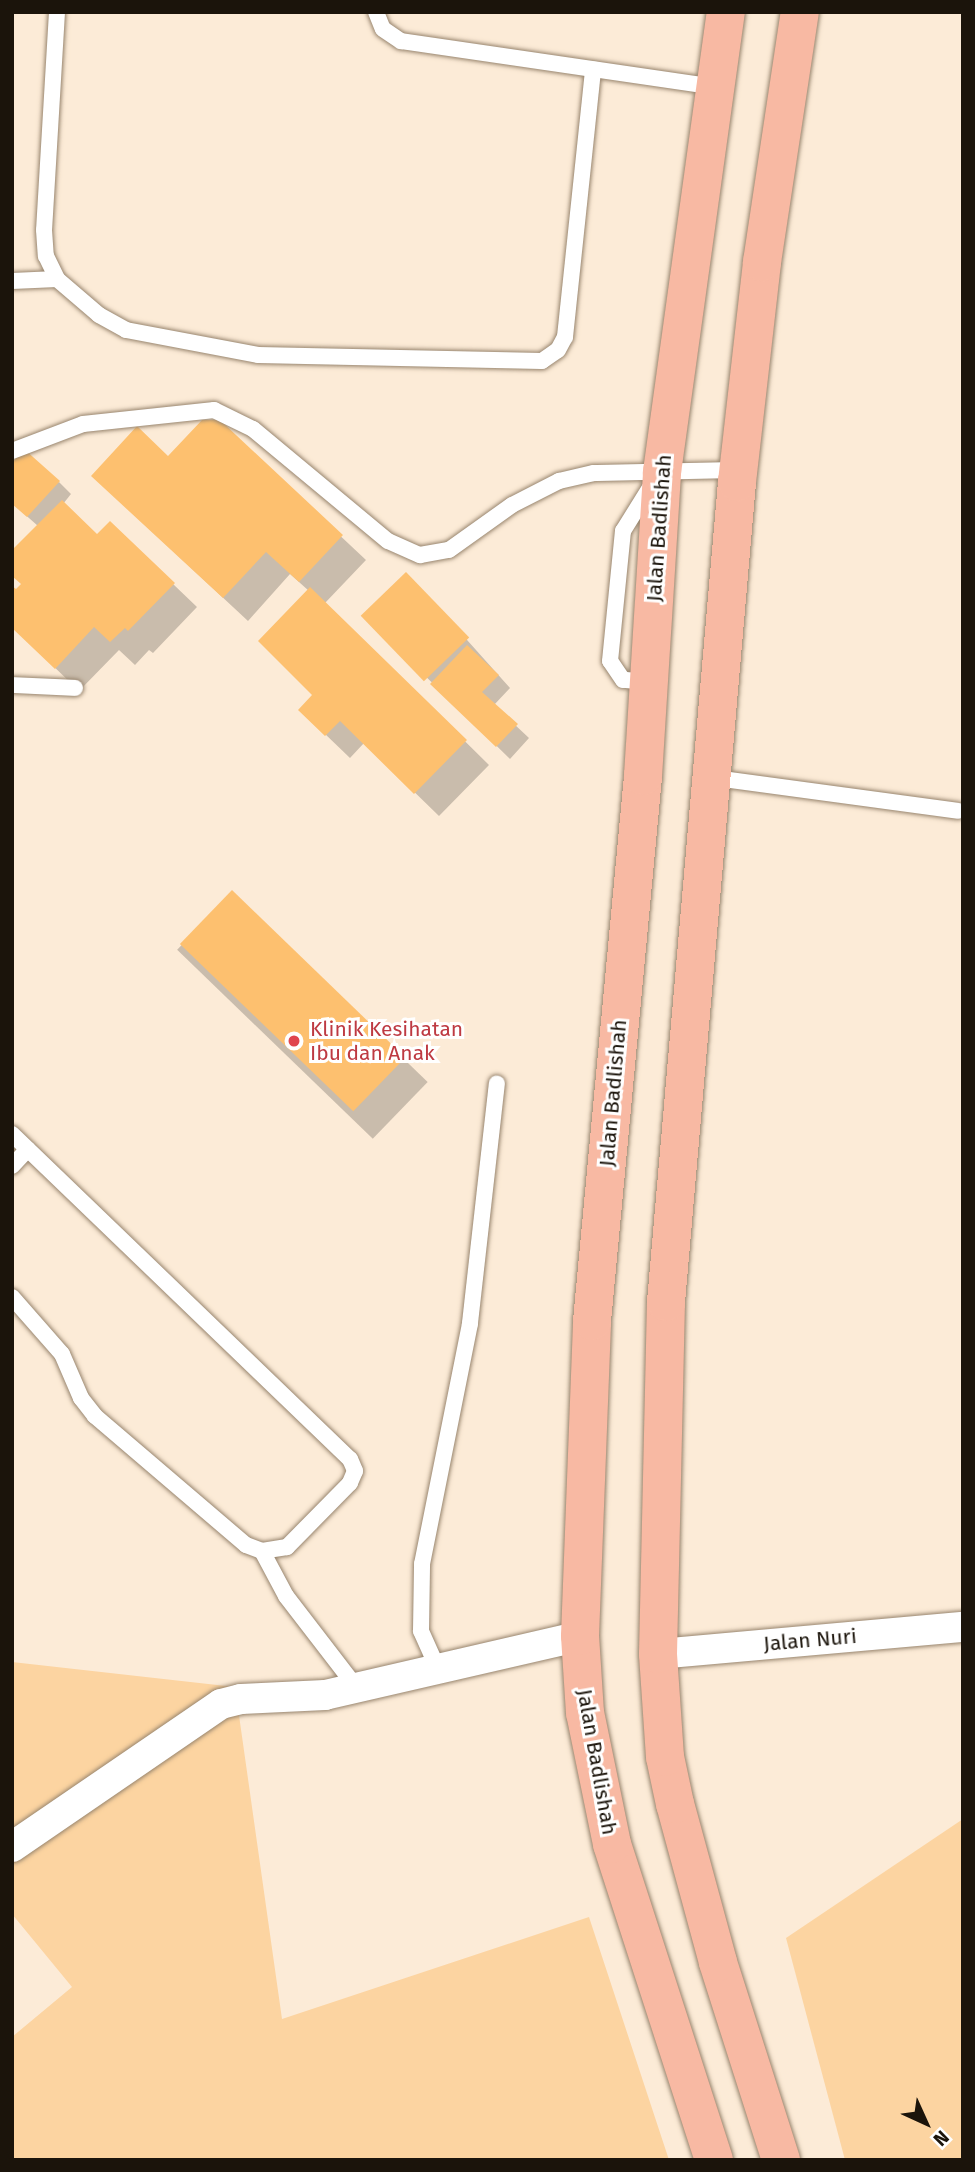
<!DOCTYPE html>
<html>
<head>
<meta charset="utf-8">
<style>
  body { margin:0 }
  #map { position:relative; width:975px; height:2172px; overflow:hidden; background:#fcebd7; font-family:"Fira Sans",sans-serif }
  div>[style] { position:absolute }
  .green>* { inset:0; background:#fcd4a1 }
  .shadow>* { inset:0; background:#0003; transform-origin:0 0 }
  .building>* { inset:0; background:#fdc06f; transform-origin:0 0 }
  .roads { filter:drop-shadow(0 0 2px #98856e) drop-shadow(0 0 2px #98856e) }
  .service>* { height:16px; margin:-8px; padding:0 8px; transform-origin:8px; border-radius:8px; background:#fff }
  .minor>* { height:30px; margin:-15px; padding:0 15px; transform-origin:15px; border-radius:15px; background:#fff }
  .primary>* { height:38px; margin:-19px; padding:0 19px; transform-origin:19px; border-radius:19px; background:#f8b9a3 }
  .dots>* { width:19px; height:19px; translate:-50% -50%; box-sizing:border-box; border:4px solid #fff; border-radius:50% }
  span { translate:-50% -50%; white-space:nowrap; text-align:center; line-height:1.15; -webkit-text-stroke:6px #fff; paint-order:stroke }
  .street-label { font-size:21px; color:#1b140b }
  .health-label { font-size:21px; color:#be3a42 }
  .left { translate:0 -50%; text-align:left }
  .frame { position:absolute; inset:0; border:14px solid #1b140b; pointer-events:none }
  .north { position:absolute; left:891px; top:2088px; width:70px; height:70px; -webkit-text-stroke:5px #fff; paint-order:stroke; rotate:135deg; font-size:19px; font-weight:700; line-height:28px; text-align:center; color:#1b140b }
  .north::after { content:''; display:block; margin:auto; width:24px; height:32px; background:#1b140b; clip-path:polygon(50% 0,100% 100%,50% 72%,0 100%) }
</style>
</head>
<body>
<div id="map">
  <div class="green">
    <i style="clip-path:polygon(12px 1662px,235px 1687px,282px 2019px,589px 1917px,669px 2160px,12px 2160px,12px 2037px,72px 1987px,12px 1914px)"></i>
    <i style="clip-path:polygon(963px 1819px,963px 2160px,845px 2160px,786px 1938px)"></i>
  </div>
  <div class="shadow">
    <i style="clip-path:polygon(219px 422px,366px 560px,325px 603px,489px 765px,439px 816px,364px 743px,350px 758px,324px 733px,315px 695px,309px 591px,290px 574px,248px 621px,117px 499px)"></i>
    <i style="clip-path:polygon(59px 482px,71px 494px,63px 504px,97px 536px,173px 584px,197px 607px,153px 653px,149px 650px,135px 665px,119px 650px,79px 691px,12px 626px,16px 592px,23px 584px,38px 526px,12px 503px)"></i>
    <i style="clip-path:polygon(425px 593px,510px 688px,494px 705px,529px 738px,510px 759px,364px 616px)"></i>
    <i style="left:232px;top:893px;width:272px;height:79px;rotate:44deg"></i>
  </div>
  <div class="building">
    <i style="clip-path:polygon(202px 420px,220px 420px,343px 535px,299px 582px,266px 552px,223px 598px,91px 476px,137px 426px,168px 456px)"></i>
    <i style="clip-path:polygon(24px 449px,60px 481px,27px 517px,12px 504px,12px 463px)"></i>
    <i style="clip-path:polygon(62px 500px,97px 534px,110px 521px,175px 583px,128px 631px,125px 628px,110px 642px,94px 627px,55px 669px,12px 628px,12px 586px,16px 589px,21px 584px,12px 576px,12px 550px)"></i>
    <i style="left:406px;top:572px;width:91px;height:63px;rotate:46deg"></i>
    <i style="clip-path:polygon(310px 587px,467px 740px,414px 794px,340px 721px,325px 736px,298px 710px,312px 695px,258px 641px)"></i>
    <i style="clip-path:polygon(467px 645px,499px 675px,482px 692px,518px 724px,496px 747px,430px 684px)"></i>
    <i style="left:232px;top:890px;width:241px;height:75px;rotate:44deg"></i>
  </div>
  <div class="roads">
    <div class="service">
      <i style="left:57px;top:12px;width:218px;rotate:93.4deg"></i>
      <i style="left:44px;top:230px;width:26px;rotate:86deg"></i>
      <i style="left:46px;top:256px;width:25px;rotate:64deg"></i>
      <i style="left:57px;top:279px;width:55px;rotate:40.6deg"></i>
      <i style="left:99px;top:315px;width:31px;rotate:29deg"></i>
      <i style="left:126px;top:330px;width:134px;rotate:10.7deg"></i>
      <i style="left:258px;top:355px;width:284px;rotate:1.2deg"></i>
      <i style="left:542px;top:361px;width:19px;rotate:-35deg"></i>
      <i style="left:558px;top:350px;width:15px;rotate:-62deg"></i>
      <i style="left:565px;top:337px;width:269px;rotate:-84deg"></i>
      <i style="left:376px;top:12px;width:18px;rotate:68deg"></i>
      <i style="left:383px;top:29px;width:22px;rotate:34deg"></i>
      <i style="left:401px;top:41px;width:318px;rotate:8.3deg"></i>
      <i style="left:12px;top:281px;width:45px;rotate:-2.5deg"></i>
      <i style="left:12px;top:451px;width:76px;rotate:-20.8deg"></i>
      <i style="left:83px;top:424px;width:132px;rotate:-6.1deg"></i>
      <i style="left:214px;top:410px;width:43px;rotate:26deg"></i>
      <i style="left:253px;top:429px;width:175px;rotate:39.7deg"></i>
      <i style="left:388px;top:541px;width:35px;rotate:24deg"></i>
      <i style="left:420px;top:555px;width:29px;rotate:-10deg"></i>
      <i style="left:449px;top:550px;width:77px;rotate:-35.5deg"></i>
      <i style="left:512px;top:505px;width:53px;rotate:-27.1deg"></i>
      <i style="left:559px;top:481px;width:36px;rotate:-13deg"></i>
      <i style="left:594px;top:473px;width:144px;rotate:-1.2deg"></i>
      <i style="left:648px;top:682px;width:25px;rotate:-175deg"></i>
      <i style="left:623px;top:680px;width:23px;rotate:-124deg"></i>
      <i style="left:610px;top:661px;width:131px;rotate:-84.3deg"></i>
      <i style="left:623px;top:531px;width:59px;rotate:-58.2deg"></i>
      <i style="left:12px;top:685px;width:63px;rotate:2.7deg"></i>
      <i style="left:715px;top:778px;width:245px;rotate:7.7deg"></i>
      <i style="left:12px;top:1134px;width:469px;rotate:43.9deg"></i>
      <i style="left:350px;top:1459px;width:13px;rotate:67deg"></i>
      <i style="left:355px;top:1471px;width:13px;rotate:113deg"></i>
      <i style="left:350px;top:1483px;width:90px;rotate:134.5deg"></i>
      <i style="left:287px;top:1547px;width:25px;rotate:171deg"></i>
      <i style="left:262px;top:1551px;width:17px;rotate:-159deg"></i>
      <i style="left:246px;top:1545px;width:199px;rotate:-139.5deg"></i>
      <i style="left:95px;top:1416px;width:23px;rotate:-128deg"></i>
      <i style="left:81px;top:1398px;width:48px;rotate:-113.4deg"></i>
      <i style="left:62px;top:1354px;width:76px;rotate:-131.3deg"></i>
      <i style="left:12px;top:1166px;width:23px;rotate:-47deg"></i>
      <i style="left:262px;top:1551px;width:51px;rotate:61.9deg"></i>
      <i style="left:286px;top:1596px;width:115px;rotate:52.4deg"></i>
      <i style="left:438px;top:1669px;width:42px;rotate:-114.1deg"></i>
      <i style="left:421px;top:1631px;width:67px;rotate:-89.1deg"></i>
      <i style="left:422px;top:1564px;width:246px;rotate:-78.7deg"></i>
      <i style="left:470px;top:1323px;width:241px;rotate:-83.6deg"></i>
    </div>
    <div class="minor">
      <i style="left:658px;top:1654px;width:306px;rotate:-5.1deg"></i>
      <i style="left:12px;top:1847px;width:253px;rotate:-34.4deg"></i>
      <i style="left:221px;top:1704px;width:21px;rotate:-14deg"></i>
      <i style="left:241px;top:1699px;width:84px;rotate:-2.7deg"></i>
      <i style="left:325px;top:1695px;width:262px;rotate:-13deg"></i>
    </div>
    <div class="primary">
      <i style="left:714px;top:2160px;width:332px;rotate:-107.9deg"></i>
      <i style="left:612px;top:1844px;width:134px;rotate:-101.6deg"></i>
      <i style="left:585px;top:1713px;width:77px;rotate:-93.7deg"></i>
      <i style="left:580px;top:1636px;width:315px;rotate:-87.8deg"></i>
      <i style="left:592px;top:1321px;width:547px;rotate:-84.65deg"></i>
      <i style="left:643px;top:776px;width:305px;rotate:-86.4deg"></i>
      <i style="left:662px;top:472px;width:464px;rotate:-82.1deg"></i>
      <i style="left:781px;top:2160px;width:208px;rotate:-107.7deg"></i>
      <i style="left:718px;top:1962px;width:164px;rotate:-105.2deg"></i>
      <i style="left:675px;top:1804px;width:48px;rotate:-102deg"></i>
      <i style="left:665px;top:1757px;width:103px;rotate:-93.9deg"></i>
      <i style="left:658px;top:1654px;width:352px;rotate:-88.7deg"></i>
      <i style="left:666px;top:1302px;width:823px;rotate:-85.05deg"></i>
      <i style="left:737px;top:482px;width:221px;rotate:-83.5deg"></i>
      <i style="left:762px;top:262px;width:253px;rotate:-81.4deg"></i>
    </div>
  </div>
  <div class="dots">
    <i style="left:294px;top:1041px;background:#e0444e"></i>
  </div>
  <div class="street-label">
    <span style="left:659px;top:528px;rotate:-86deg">Jalan Badlishah</span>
    <span style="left:613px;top:1093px;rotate:-85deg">Jalan Badlishah</span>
    <span style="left:810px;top:1640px;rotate:-5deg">Jalan Nuri</span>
    <span style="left:597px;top:1762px;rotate:80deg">Jalan Badlishah</span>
  </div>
  <div class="health-label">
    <span class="left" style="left:310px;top:1041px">Klinik Kesihatan<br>Ibu dan Anak</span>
  </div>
  <div class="frame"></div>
  <div class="north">N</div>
</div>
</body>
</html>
